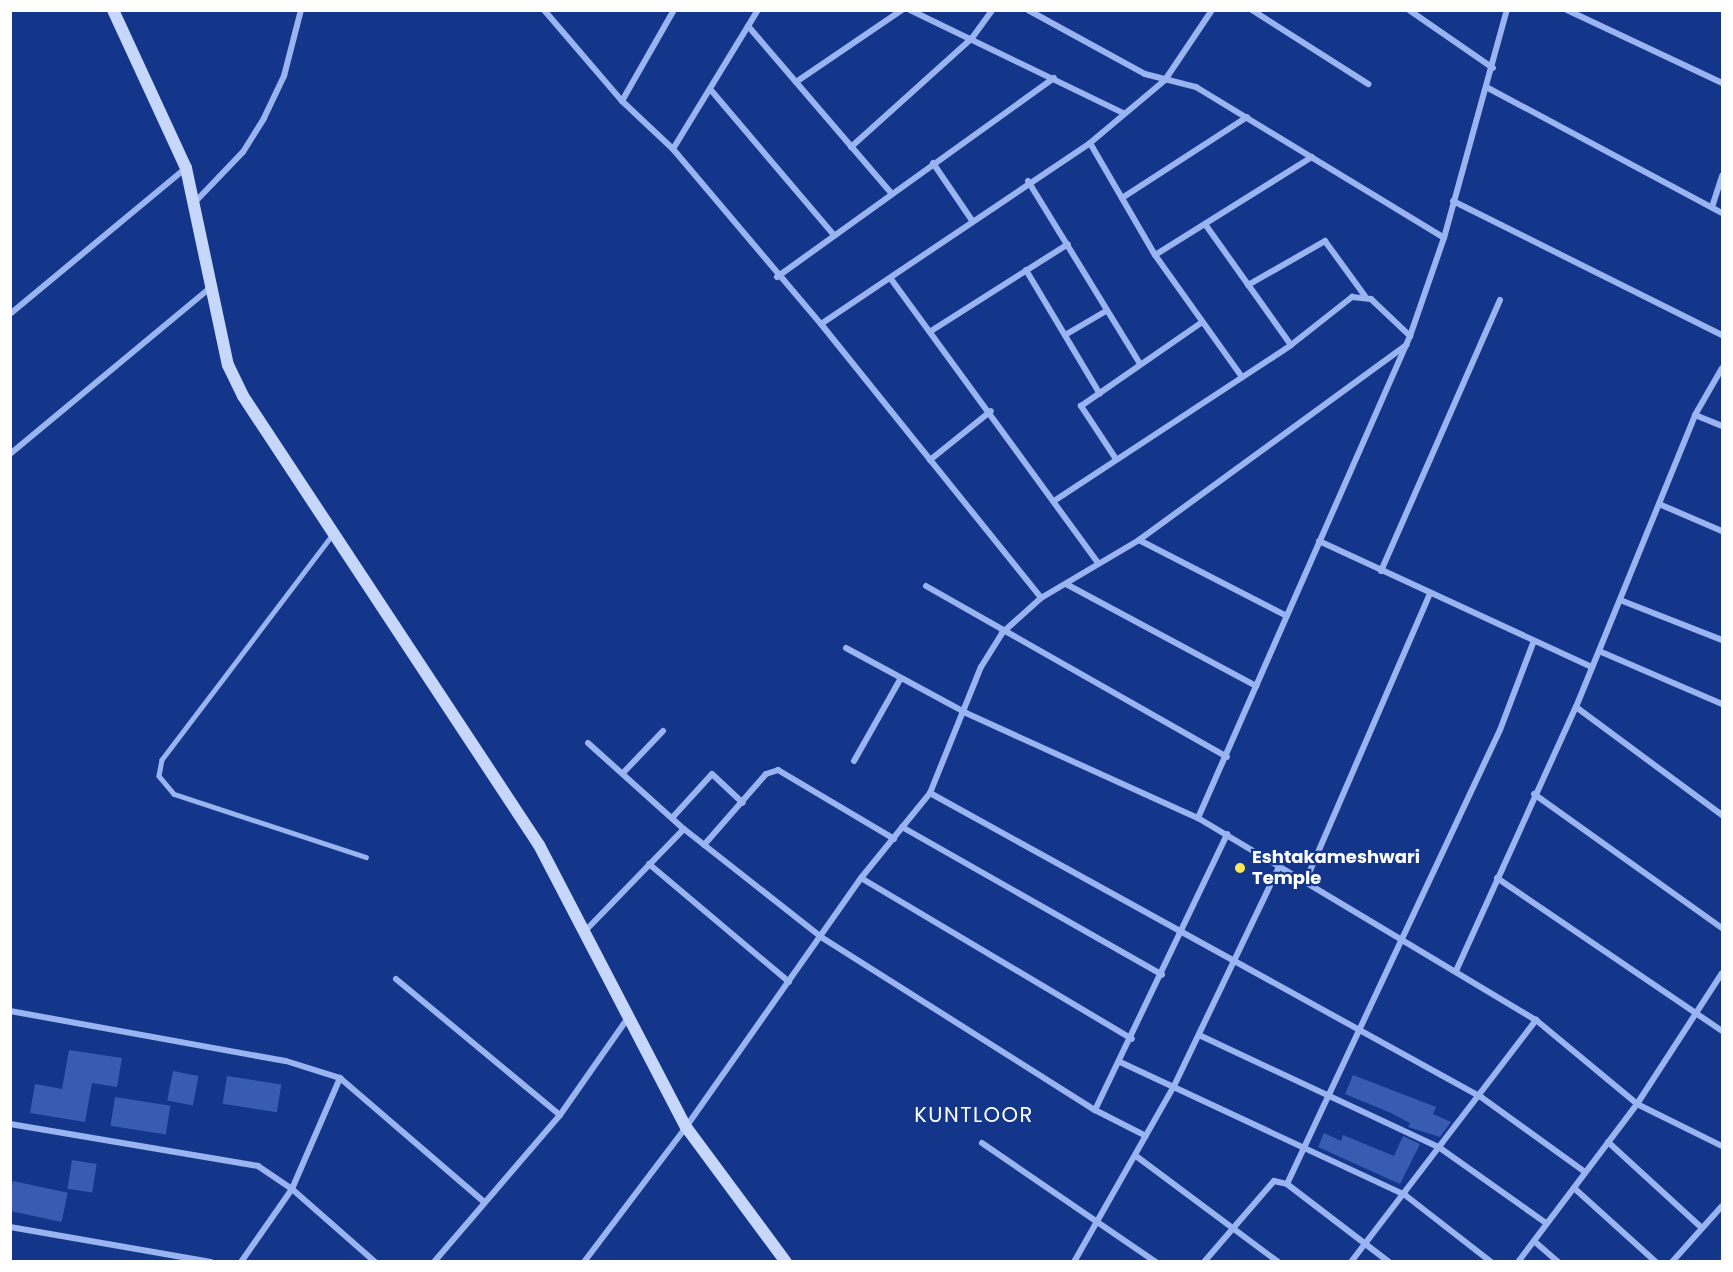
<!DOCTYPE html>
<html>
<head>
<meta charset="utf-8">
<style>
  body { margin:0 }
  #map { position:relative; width:1733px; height:1272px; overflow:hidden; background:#13368a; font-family:Poppins,sans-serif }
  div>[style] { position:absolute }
  .building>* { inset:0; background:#375cb2; transform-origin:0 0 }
  .lane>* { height:4.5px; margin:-2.25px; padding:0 2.25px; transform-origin:2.25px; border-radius:2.25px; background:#99b4f0 }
  .street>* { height:6px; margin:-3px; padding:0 3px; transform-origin:3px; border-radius:3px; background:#99b4f0 }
  .secondary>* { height:12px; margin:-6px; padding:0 6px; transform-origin:6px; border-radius:6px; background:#c7d6fb }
  .dots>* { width:16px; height:16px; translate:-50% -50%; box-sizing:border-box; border:3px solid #13368a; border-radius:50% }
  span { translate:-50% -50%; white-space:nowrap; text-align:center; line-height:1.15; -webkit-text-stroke:4.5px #13368a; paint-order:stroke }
  .poi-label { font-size:18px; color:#fff; font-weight:700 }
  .left { translate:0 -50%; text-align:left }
  .quarter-label { font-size:21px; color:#fff; letter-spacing:1.5px }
  .frame { position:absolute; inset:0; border:12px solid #fff; pointer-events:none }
</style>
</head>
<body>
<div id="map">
  <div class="building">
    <i style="clip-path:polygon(69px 1050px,122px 1058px,117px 1087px,92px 1083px,85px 1122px,30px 1113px,35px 1084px,62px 1089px)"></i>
    <i style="left:173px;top:1071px;width:26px;height:30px;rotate:11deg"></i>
    <i style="clip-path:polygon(1353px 1075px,1436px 1107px,1433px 1114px,1451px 1122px,1440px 1137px,1408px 1127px,1410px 1123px,1391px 1113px,1345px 1094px)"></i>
    <i style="left:227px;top:1076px;width:55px;height:28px;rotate:9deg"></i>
    <i style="left:115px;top:1097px;width:56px;height:29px;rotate:9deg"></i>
    <i style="clip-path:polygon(1324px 1133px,1341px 1141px,1343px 1135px,1394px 1156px,1403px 1136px,1420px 1144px,1400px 1184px,1318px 1147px)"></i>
    <i style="left:72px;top:1160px;width:25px;height:29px;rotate:9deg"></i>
    <i style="left:13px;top:1181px;width:56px;height:30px;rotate:12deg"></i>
  </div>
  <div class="lane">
    <i style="left:332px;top:536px;width:281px;rotate:127.2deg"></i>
    <i style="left:162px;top:760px;width:16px;rotate:101deg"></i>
    <i style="left:159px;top:776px;width:23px;rotate:50deg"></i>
    <i style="left:174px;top:794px;width:202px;rotate:18.2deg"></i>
  </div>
  <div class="street">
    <i style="left:544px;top:10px;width:120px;rotate:49.4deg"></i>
    <i style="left:622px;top:101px;width:70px;rotate:43.3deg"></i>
    <i style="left:673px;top:149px;width:229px;rotate:49.8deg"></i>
    <i style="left:821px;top:324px;width:351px;rotate:51.2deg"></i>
    <i style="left:910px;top:10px;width:237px;rotate:25.8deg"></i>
    <i style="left:1028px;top:10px;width:133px;rotate:28.7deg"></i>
    <i style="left:1145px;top:74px;width:53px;rotate:14.3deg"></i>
    <i style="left:1196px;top:87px;width:290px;rotate:31.3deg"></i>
    <i style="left:1252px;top:10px;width:138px;rotate:32.5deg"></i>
    <i style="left:1409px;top:10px;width:102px;rotate:34.6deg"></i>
    <i style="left:1567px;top:10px;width:171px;rotate:25.2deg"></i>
    <i style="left:748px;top:26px;width:220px;rotate:49.4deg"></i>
    <i style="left:796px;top:82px;width:128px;rotate:-34.2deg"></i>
    <i style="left:1488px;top:88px;width:265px;rotate:28.1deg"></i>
    <i style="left:710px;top:89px;width:192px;rotate:49.7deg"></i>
    <i style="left:622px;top:101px;width:105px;rotate:-60.3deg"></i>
    <i style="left:1090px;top:143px;width:129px;rotate:59.9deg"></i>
    <i style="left:1155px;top:255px;width:150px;rotate:54.5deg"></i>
    <i style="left:851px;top:147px;width:163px;rotate:-42deg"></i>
    <i style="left:972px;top:38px;width:34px;rotate:-54deg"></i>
    <i style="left:673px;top:149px;width:163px;rotate:-58.6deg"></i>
    <i style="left:933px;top:163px;width:68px;rotate:55.8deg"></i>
    <i style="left:1028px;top:181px;width:212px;rotate:58.5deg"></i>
    <i style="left:1122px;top:198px;width:149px;rotate:-32.9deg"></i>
    <i style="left:1453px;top:201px;width:301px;rotate:26.5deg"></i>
    <i style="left:195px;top:202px;width:69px;rotate:-46.2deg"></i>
    <i style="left:243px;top:152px;width:40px;rotate:-58deg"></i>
    <i style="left:264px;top:118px;width:47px;rotate:-64.5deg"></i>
    <i style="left:284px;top:76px;width:68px;rotate:-75.6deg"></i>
    <i style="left:1712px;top:207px;width:33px;rotate:-72deg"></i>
    <i style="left:1205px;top:224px;width:148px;rotate:54.6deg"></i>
    <i style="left:1155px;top:255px;width:185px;rotate:-32deg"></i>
    <i style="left:1026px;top:270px;width:144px;rotate:59.2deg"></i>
    <i style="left:777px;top:277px;width:341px;rotate:-35.7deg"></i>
    <i style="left:891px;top:279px;width:349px;rotate:53.9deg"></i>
    <i style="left:1248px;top:285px;width:89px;rotate:-29.7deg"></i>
    <i style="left:1325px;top:241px;width:68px;rotate:54deg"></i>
    <i style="left:10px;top:314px;width:229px;rotate:-39.7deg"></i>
    <i style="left:821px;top:324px;width:324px;rotate:-33.9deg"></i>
    <i style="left:1090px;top:143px;width:98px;rotate:-40deg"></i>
    <i style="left:1165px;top:80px;width:84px;rotate:-56.1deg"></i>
    <i style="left:931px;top:331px;width:162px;rotate:-32.4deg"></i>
    <i style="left:1065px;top:335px;width:48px;rotate:-30.3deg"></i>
    <i style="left:1695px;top:415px;width:29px;rotate:22deg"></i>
    <i style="left:10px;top:454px;width:263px;rotate:-39.7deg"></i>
    <i style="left:1116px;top:459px;width:64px;rotate:-123.4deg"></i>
    <i style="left:1081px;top:406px;width:146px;rotate:-34.7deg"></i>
    <i style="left:930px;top:460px;width:78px;rotate:-38.8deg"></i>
    <i style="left:1057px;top:499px;width:280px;rotate:-33.3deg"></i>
    <i style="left:1291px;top:345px;width:78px;rotate:-38.2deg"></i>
    <i style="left:1352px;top:297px;width:19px;rotate:6deg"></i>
    <i style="left:1371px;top:299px;width:54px;rotate:43.5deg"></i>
    <i style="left:1659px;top:504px;width:69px;rotate:23.2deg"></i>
    <i style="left:1139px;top:540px;width:166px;rotate:27.2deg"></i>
    <i style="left:1319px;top:541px;width:301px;rotate:24.8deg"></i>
    <i style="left:1381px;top:571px;width:296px;rotate:-66.3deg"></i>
    <i style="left:1066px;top:584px;width:216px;rotate:28.2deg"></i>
    <i style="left:926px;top:586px;width:346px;rotate:29.6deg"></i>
    <i style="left:1620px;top:600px;width:110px;rotate:21.4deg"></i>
    <i style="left:846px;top:648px;width:136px;rotate:28.4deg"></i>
    <i style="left:966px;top:713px;width:255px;rotate:24.4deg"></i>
    <i style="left:1198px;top:818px;width:394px;rotate:30.9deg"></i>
    <i style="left:1536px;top:1020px;width:131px;rotate:39.7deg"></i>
    <i style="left:1637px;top:1104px;width:95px;rotate:26.3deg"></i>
    <i style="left:1599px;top:651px;width:134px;rotate:23.3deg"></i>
    <i style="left:1576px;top:707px;width:315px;rotate:-67.8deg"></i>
    <i style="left:1695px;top:415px;width:54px;rotate:-60.1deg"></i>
    <i style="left:588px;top:743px;width:129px;rotate:41.9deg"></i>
    <i style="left:684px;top:829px;width:174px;rotate:38.2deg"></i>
    <i style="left:821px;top:937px;width:324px;rotate:32.3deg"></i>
    <i style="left:1095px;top:1110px;width:57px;rotate:27deg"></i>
    <i style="left:854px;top:761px;width:95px;rotate:-60.5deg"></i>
    <i style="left:623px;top:773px;width:58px;rotate:-46.4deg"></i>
    <i style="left:930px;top:793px;width:629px;rotate:28.89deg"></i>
    <i style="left:1481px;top:1097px;width:128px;rotate:35.8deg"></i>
    <i style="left:1534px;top:794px;width:231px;rotate:35.5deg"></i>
    <i style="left:672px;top:818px;width:59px;rotate:-47.7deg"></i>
    <i style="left:712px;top:774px;width:42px;rotate:43.1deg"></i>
    <i style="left:1198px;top:818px;width:527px;rotate:-66.26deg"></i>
    <i style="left:1410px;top:336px;width:104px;rotate:-70.9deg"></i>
    <i style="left:1444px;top:238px;width:237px;rotate:-74.6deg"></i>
    <i style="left:902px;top:827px;width:299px;rotate:29.6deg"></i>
    <i style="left:704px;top:845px;width:94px;rotate:-48.9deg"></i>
    <i style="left:766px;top:774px;width:13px;rotate:-18deg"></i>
    <i style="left:778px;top:770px;width:135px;rotate:30.7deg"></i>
    <i style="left:649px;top:864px;width:183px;rotate:40.1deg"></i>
    <i style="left:861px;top:878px;width:315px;rotate:30.7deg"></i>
    <i style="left:1497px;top:878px;width:272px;rotate:34.2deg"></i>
    <i style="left:1306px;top:880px;width:312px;rotate:-66.6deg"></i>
    <i style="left:587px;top:929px;width:139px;rotate:-45.9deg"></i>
    <i style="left:1456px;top:971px;width:290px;rotate:-65.6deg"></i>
    <i style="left:1576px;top:707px;width:182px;rotate:36.5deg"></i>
    <i style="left:396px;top:979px;width:213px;rotate:39.7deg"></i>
    <i style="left:10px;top:1011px;width:280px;rotate:10.3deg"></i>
    <i style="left:286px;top:1061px;width:57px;rotate:17.5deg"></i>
    <i style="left:340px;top:1078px;width:190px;rotate:40.7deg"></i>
    <i style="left:1199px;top:1035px;width:266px;rotate:25.1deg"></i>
    <i style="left:1440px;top:1148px;width:130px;rotate:35.3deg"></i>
    <i style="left:1120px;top:1062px;width:315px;rotate:25deg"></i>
    <i style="left:1405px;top:1195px;width:109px;rotate:37.9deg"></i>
    <i style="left:340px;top:1078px;width:121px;rotate:113.4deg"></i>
    <i style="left:292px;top:1189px;width:111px;rotate:41.3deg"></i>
    <i style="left:1095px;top:1110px;width:306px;rotate:-64.4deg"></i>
    <i style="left:10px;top:1124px;width:252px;rotate:9.6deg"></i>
    <i style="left:258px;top:1166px;width:41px;rotate:34.1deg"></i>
    <i style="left:292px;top:1189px;width:89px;rotate:124.9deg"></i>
    <i style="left:1608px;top:1142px;width:127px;rotate:42.5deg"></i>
    <i style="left:982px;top:1143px;width:211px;rotate:34.4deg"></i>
    <i style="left:1136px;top:1156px;width:177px;rotate:36.7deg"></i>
    <i style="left:1287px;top:1184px;width:501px;rotate:-64.87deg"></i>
    <i style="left:1500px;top:730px;width:93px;rotate:-69.2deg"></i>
    <i style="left:1574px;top:1188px;width:110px;rotate:42.1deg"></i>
    <i style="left:10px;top:1227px;width:204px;rotate:9.9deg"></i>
    <i style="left:1534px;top:1241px;width:32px;rotate:41deg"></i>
    <i style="left:434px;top:1262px;width:194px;rotate:-49.4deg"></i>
    <i style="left:560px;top:1115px;width:118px;rotate:-55deg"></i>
    <i style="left:584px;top:1262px;width:169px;rotate:-52.9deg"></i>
    <i style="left:686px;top:1127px;width:304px;rotate:-54.9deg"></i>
    <i style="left:861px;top:878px;width:109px;rotate:-50.9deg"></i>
    <i style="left:930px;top:793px;width:136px;rotate:-68deg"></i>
    <i style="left:981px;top:667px;width:40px;rotate:-58deg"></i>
    <i style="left:1002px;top:633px;width:52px;rotate:-41.9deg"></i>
    <i style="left:1041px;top:598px;width:114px;rotate:-30.6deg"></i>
    <i style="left:1139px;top:540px;width:331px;rotate:-36.1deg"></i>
    <i style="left:1074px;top:1262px;width:202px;rotate:-60.4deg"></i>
    <i style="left:1174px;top:1086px;width:245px;rotate:-64.4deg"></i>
    <i style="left:1204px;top:1262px;width:107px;rotate:-49.2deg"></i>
    <i style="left:1274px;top:1181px;width:13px;rotate:13deg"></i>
    <i style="left:1287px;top:1184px;width:128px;rotate:37.4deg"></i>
    <i style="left:1351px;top:1262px;width:305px;rotate:-52.6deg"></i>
    <i style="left:1518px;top:1262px;width:198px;rotate:-53deg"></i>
    <i style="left:1637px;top:1104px;width:156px;rotate:-57deg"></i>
    <i style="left:1672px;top:1262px;width:75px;rotate:-48.2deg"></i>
  </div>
  <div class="secondary">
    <i style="left:113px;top:10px;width:174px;rotate:65.2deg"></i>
    <i style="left:186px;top:168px;width:201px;rotate:78deg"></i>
    <i style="left:228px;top:365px;width:34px;rotate:64deg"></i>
    <i style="left:243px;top:396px;width:538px;rotate:56.61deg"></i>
    <i style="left:539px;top:845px;width:318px;rotate:62.5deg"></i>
    <i style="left:686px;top:1127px;width:168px;rotate:53.5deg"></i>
  </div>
  <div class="dots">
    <i style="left:1240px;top:868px;background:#ffe759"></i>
  </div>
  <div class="poi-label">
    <span class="left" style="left:1252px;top:868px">Eshtakameshwari<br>Temple</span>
  </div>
  <div class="quarter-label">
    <span style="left:974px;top:1115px">KUNTLOOR</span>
  </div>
  <div class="frame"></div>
</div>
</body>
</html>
